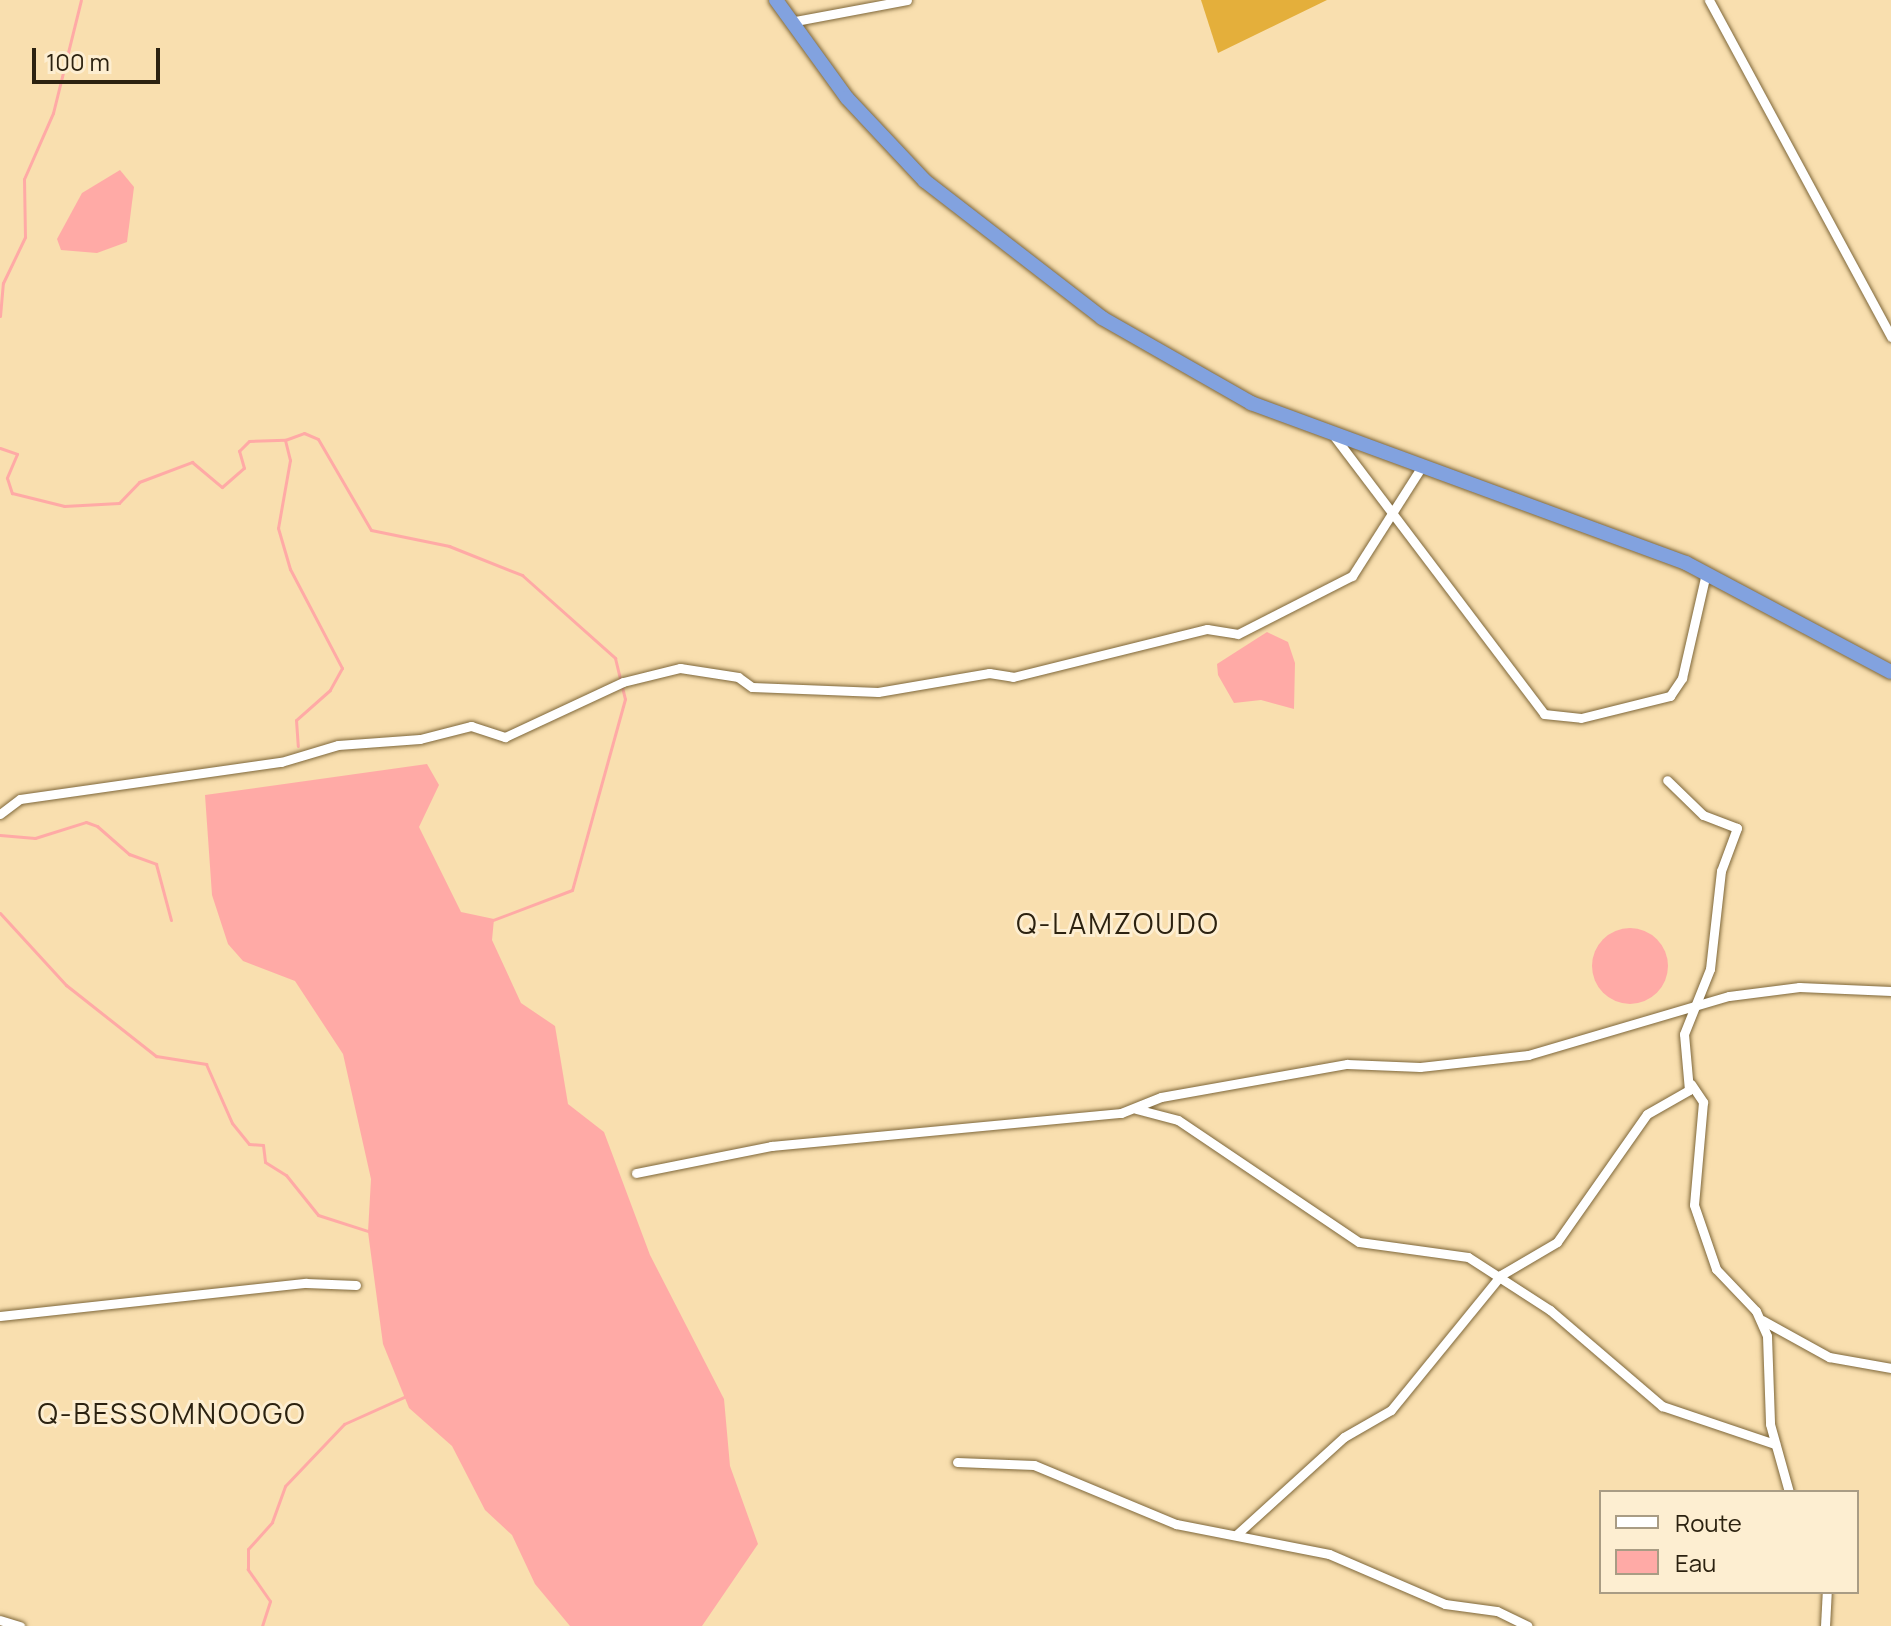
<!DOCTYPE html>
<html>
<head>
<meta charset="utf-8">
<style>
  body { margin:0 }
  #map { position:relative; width:1891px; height:1626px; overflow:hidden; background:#f9dfaf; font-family:Manrope,sans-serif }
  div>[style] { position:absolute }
  .green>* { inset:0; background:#e4af3b }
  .water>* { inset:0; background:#ffaaa6 }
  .round { border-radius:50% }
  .stream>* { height:3px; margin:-1.5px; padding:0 1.5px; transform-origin:1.5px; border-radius:1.5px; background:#ffaaa6 }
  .roads { filter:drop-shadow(0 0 2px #7e673a) drop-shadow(0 0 2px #7e673a) }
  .minor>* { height:9px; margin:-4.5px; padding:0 4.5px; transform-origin:4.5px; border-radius:4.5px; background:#fff }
  .trunk>* { height:14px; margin:-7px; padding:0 7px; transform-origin:7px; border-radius:7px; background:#82a2df }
  span { translate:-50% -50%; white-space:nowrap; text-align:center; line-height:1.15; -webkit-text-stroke:6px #fdeed1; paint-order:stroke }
  .quarter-label { font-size:28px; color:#2c2210; letter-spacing:2px }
  .legend { position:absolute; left:1599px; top:1490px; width:260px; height:104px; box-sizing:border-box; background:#fdeed1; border:2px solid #a99c84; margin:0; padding:10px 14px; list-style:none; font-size:24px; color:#2c2210 }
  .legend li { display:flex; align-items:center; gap:16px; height:40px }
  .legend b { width:40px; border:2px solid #a99c84 }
  .scale { position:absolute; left:32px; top:48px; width:128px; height:36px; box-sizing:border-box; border:4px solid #2c2210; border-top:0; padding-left:10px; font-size:24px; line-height:28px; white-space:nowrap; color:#2c2210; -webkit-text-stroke:6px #fdeed1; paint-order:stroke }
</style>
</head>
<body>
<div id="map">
  <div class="green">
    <i style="clip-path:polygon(1201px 0,1327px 0,1218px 53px)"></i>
  </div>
  <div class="water">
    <i style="clip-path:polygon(120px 170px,134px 187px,127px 242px,97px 253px,61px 250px,57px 239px,82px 193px)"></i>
    <i style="clip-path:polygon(1267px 632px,1288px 642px,1295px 663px,1294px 709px,1261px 700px,1234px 703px,1218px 675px,1217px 664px)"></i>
    <i style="clip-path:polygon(427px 764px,439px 785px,419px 827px,461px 912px,494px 919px,492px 940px,521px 1003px,555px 1026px,568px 1104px,604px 1132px,650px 1255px,724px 1399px,730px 1466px,758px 1544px,702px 1626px,570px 1626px,535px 1584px,512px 1535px,485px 1510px,452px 1446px,409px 1408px,383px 1344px,368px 1232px,371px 1179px,343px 1054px,295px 981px,243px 961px,228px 944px,212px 895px,205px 795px)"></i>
    <i class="round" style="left:1592px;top:928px;width:76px;height:76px"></i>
  </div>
  <div class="stream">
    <i style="left:0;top:316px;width:33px;rotate:-85deg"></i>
    <i style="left:3px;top:283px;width:51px;rotate:-64.4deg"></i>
    <i style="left:25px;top:237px;width:58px;rotate:-91deg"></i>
    <i style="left:24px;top:179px;width:72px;rotate:-66.3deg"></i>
    <i style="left:53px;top:113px;width:116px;rotate:-76.1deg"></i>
    <i style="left:285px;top:440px;width:20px;rotate:-20deg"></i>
    <i style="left:304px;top:433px;width:15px;rotate:23deg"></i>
    <i style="left:318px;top:439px;width:105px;rotate:59.8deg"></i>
    <i style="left:371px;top:530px;width:80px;rotate:11.6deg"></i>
    <i style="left:449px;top:546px;width:79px;rotate:21.7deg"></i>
    <i style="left:522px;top:575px;width:125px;rotate:41.7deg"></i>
    <i style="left:615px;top:658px;width:42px;rotate:76.3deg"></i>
    <i style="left:625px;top:699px;width:198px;rotate:105.5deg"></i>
    <i style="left:572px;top:890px;width:85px;rotate:159.2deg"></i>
    <i style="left:0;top:448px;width:18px;rotate:19deg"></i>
    <i style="left:17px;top:454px;width:26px;rotate:113deg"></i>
    <i style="left:7px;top:478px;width:16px;rotate:72deg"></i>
    <i style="left:12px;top:493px;width:54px;rotate:14deg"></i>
    <i style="left:64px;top:506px;width:55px;rotate:-3.1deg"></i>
    <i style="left:119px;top:503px;width:29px;rotate:-46deg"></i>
    <i style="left:139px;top:482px;width:57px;rotate:-20.7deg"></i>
    <i style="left:192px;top:462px;width:39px;rotate:40deg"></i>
    <i style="left:222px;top:487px;width:29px;rotate:-41deg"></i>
    <i style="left:244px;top:468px;width:18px;rotate:-106deg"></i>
    <i style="left:239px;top:451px;width:14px;rotate:-45deg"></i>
    <i style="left:249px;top:441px;width:36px;rotate:-2deg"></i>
    <i style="left:285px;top:440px;width:21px;rotate:76deg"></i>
    <i style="left:290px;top:460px;width:69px;rotate:100deg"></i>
    <i style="left:278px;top:528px;width:43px;rotate:73.7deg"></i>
    <i style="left:290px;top:569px;width:112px;rotate:62.3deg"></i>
    <i style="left:342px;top:668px;width:25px;rotate:119deg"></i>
    <i style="left:330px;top:690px;width:45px;rotate:138.6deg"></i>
    <i style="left:296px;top:720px;width:26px;rotate:86deg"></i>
    <i style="left:0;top:835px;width:35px;rotate:5deg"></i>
    <i style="left:35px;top:838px;width:53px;rotate:-17.4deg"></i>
    <i style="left:86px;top:822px;width:12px;rotate:20deg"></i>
    <i style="left:97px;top:826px;width:43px;rotate:41.2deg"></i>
    <i style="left:129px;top:854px;width:29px;rotate:20deg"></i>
    <i style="left:156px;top:864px;width:58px;rotate:75deg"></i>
    <i style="left:0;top:913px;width:98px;rotate:47.5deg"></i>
    <i style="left:66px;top:985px;width:115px;rotate:38.3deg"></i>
    <i style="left:156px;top:1056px;width:51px;rotate:9.1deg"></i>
    <i style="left:206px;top:1064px;width:64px;rotate:66.2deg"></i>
    <i style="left:232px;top:1123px;width:27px;rotate:51deg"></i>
    <i style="left:249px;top:1144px;width:14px;rotate:4deg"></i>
    <i style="left:263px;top:1145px;width:17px;rotate:83deg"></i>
    <i style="left:265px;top:1162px;width:25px;rotate:32deg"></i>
    <i style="left:286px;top:1175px;width:51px;rotate:51.3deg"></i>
    <i style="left:318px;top:1215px;width:56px;rotate:17.8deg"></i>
    <i style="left:262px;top:1626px;width:26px;rotate:-72deg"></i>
    <i style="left:270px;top:1601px;width:39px;rotate:-125deg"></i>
    <i style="left:248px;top:1569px;width:20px;rotate:-90deg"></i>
    <i style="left:248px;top:1549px;width:36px;rotate:-48deg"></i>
    <i style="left:272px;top:1522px;width:38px;rotate:-70deg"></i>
    <i style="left:285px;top:1486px;width:86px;rotate:-46.4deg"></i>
    <i style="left:344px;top:1424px;width:68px;rotate:-24.3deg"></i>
  </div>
  <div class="roads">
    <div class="minor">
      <i style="left:1709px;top:0;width:383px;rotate:61.6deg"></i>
      <i style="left:790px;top:22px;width:119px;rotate:-10.6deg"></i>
      <i style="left:1334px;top:436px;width:348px;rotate:52.9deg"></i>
      <i style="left:1544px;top:714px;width:37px;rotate:6deg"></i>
      <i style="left:1581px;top:718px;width:92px;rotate:-13.9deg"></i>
      <i style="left:1670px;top:696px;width:22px;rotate:-56deg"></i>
      <i style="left:1682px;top:678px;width:108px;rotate:-77.1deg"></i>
      <i style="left:0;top:814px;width:25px;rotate:-37deg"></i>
      <i style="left:20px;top:799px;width:264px;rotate:-8.1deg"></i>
      <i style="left:281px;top:762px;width:59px;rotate:-16.6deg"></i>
      <i style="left:338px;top:745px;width:82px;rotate:-4.2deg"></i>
      <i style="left:420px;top:739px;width:53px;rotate:-14.3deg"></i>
      <i style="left:471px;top:726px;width:36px;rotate:18deg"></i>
      <i style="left:505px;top:737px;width:130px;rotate:-25deg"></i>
      <i style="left:623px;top:682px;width:59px;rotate:-13.8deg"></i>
      <i style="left:680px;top:668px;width:59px;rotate:8.8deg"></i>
      <i style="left:738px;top:677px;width:17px;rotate:36deg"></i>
      <i style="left:752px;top:687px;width:126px;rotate:2.3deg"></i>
      <i style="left:878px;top:692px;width:113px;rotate:-9.7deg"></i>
      <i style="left:989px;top:673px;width:24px;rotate:9deg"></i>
      <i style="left:1013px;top:677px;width:200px;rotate:-13.9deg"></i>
      <i style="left:1207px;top:629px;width:31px;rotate:9deg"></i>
      <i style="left:1238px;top:634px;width:128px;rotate:-27deg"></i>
      <i style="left:1352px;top:576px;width:130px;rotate:-57.5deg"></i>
      <i style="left:1691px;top:1084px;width:22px;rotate:56deg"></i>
      <i style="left:1703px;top:1102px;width:103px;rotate:95deg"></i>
      <i style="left:1694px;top:1205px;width:68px;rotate:71deg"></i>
      <i style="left:1716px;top:1269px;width:58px;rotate:46.4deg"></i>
      <i style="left:1756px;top:1311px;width:27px;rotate:66deg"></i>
      <i style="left:1767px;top:1336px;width:88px;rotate:88deg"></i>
      <i style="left:1770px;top:1424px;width:71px;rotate:74.4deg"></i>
      <i style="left:1136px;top:1109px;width:43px;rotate:14.7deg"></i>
      <i style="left:1178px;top:1120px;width:218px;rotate:34deg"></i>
      <i style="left:1359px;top:1242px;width:110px;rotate:7.8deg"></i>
      <i style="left:1468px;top:1257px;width:98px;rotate:32.9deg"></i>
      <i style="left:1550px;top:1310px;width:148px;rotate:40.6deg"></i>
      <i style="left:1662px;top:1406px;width:119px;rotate:18.6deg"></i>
      <i style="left:636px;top:1173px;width:138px;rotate:-11.3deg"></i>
      <i style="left:771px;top:1146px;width:352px;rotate:-5.4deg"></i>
      <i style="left:1121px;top:1113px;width:43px;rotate:-21.8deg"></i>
      <i style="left:1161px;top:1097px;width:189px;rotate:-10.1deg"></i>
      <i style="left:1347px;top:1064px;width:73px;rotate:2.4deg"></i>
      <i style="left:1420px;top:1067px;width:109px;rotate:-6.3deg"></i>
      <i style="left:1528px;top:1055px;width:209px;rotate:-16.4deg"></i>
      <i style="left:1729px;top:996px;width:71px;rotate:-7.3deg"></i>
      <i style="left:1799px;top:987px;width:92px;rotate:2.5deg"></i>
      <i style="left:0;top:1316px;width:308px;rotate:-6.2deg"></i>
      <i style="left:306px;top:1283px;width:50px;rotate:2.3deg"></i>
      <i style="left:1762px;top:1320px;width:77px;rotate:28.9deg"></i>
      <i style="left:1829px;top:1357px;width:63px;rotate:10.1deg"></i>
      <i style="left:957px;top:1462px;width:77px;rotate:2.2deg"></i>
      <i style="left:1034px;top:1465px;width:154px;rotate:22.6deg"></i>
      <i style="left:1176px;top:1524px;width:156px;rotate:11.1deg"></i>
      <i style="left:1329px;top:1554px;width:126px;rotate:23.3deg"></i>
      <i style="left:1445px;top:1604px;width:52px;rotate:7.7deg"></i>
      <i style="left:1497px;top:1611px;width:34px;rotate:26deg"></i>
      <i style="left:1236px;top:1535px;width:146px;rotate:-42.2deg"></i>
      <i style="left:1344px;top:1437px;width:54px;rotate:-29.9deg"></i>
      <i style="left:1391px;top:1410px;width:174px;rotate:-50.8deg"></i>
      <i style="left:1501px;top:1275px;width:65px;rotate:-30.5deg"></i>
      <i style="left:1557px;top:1242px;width:156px;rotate:-54.9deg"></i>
      <i style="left:1647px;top:1114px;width:48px;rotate:-29.7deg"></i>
      <i style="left:1689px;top:1090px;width:56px;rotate:-95.1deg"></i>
      <i style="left:1684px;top:1034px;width:70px;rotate:-68.2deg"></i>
      <i style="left:1710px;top:969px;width:99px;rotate:-83.6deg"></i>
      <i style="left:1721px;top:871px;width:46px;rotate:-69.6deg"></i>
      <i style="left:1737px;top:828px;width:36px;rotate:-159deg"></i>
      <i style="left:1703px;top:815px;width:50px;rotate:-135.8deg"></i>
      <i style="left:0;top:1620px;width:21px;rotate:17deg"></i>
      <i style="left:1825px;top:1626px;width:34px;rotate:-87deg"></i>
    </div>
    <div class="trunk">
      <i style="left:776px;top:0;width:121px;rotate:54.1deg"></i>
      <i style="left:847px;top:98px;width:114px;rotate:46.8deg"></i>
      <i style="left:925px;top:181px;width:224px;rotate:37.7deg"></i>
      <i style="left:1102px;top:318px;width:172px;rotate:29.7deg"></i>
      <i style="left:1251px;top:403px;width:463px;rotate:20.2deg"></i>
      <i style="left:1686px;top:563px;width:232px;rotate:28deg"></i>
    </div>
  </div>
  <div class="quarter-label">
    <span style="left:1118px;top:923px">Q-LAMZOUDO</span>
    <span style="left:172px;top:1413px">Q-BESSOMNOOGO</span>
  </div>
  <ul class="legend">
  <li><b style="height:10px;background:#fff"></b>Route</li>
  <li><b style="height:22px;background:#ffaaa6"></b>Eau</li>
  </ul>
  <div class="scale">100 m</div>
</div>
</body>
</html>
